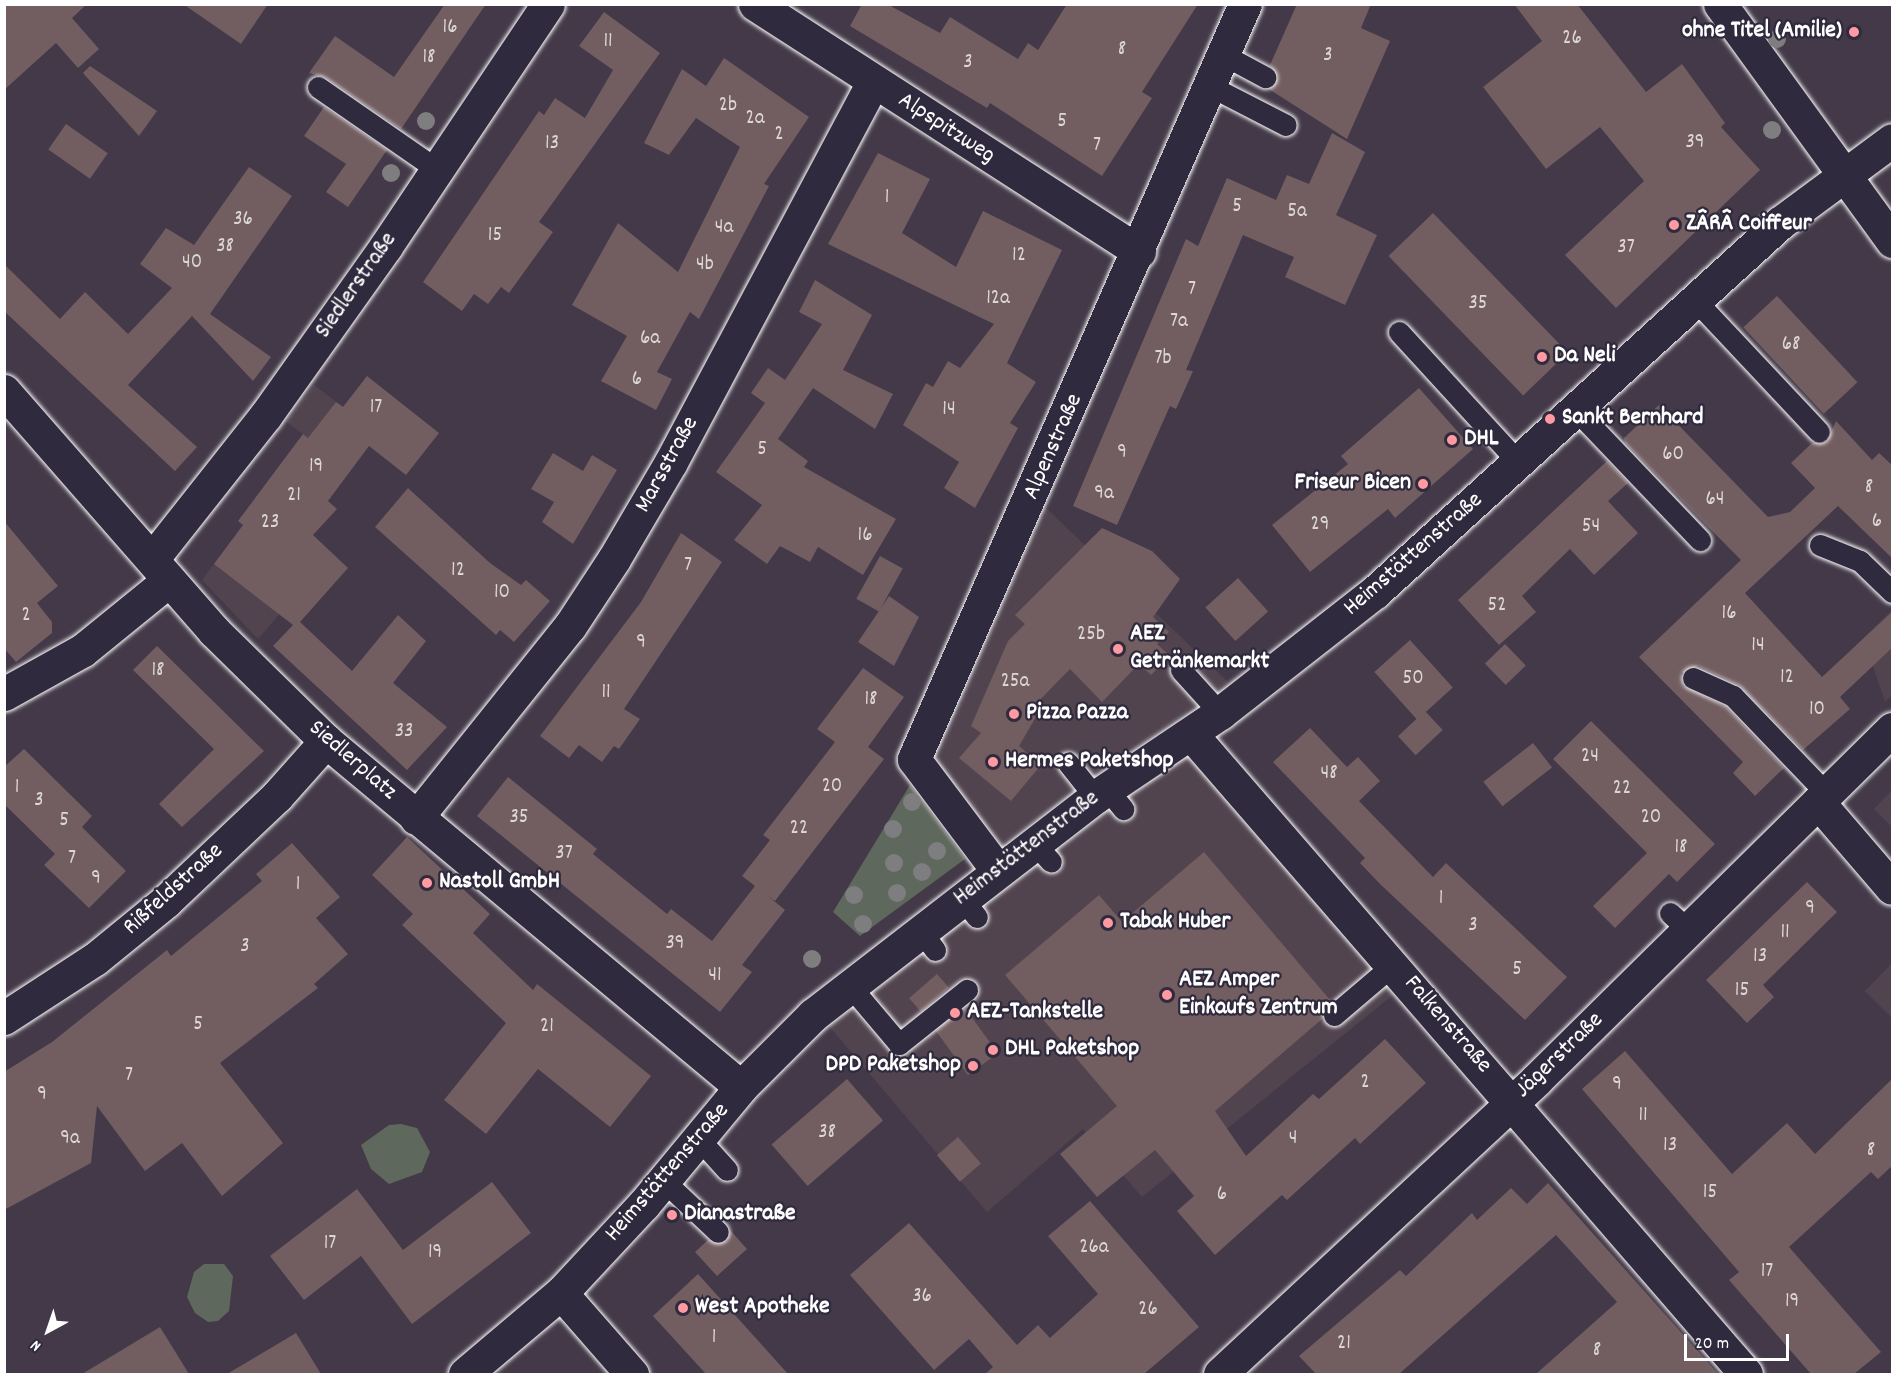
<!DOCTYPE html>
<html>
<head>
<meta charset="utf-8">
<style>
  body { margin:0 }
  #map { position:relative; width:1897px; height:1379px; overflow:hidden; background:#433948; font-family:Dekko,sans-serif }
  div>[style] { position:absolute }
  .built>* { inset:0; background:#51444f; transform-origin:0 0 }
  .green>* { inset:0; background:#5f685c }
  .building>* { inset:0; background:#725d60; transform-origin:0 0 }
  .roads { filter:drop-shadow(0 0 2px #fff) drop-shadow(0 0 2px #fff) }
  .service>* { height:21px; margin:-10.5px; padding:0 10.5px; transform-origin:10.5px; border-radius:10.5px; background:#2f2a3d }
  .minor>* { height:33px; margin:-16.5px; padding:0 16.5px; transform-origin:16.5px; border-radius:16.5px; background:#2f2a3d }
  .trees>* { width:18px; height:18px; margin:-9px; border-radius:50%; background:#7e7d80 }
  .dots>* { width:16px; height:16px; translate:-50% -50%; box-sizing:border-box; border:3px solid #2f2a3d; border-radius:50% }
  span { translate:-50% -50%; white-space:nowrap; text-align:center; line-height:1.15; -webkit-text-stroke:4.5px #2f2a3d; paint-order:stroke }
  .number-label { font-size:21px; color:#dcd6d7 }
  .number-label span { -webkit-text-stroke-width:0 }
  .poi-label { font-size:24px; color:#fff; font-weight:700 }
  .right { translate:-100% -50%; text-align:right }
  .left { translate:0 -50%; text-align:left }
  .street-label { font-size:24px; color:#fff }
  .frame { position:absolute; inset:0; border:6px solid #fff; pointer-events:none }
  .north { position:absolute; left:18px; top:1301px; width:60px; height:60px; -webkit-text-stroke:4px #2f2a3d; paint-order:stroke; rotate:220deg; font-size:16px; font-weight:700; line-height:24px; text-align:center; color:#fff }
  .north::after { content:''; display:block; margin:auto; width:21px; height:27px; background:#fff; clip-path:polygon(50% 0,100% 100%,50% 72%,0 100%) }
  .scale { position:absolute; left:1684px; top:1334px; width:105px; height:27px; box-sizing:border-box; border:3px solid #fff; border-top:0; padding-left:8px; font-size:18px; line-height:21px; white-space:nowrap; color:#fff; -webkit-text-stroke:4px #2f2a3d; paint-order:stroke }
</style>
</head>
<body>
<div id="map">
  <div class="built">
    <i style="left:314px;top:385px;width:60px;height:46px;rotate:37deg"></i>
    <i style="clip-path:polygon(1045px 507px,1228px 682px,1000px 845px,936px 761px)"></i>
    <i style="clip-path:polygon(231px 541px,298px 593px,258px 639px,202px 580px)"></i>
    <i style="clip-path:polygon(1892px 610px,1892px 695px,1885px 702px,1873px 666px,1855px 646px)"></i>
    <i style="clip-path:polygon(1185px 744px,1403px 987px,1142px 1197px,1083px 1129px,987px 1212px,823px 1019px)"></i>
    <i style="clip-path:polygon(1892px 790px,1892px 827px,1874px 809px)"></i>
    <i style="clip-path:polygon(1892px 963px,1892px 1018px,1865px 991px)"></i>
  </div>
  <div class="green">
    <i style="clip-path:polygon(910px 785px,965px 859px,860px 936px,833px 912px)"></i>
    <i style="clip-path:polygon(401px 1124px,417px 1128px,430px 1152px,422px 1172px,389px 1184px,371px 1169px,361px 1145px,389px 1125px)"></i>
    <i style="clip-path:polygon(204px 1264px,224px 1264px,233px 1276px,229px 1311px,218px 1321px,208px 1322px,195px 1313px,187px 1297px,194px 1272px)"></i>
  </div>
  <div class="building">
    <i style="clip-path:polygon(4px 4px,87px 4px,72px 18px,99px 49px,78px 68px,56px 43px,4px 90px)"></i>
    <i style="clip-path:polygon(183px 4px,268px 4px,241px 44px)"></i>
    <i style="clip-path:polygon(445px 4px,486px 4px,401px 129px,325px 77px,309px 73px,335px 36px,394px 77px)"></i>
    <i style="clip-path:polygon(862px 4px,887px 4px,940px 33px,950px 17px,1018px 59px,1028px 43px,1038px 50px,1067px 4px,1198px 4px,1142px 92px,1152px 98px,1102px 176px,990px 103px,987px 108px,850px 26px)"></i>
    <i style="clip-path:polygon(1297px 4px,1371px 4px,1361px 28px,1390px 41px,1347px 139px,1269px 89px,1278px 77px,1270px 65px)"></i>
    <i style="clip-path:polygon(1514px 4px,1577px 4px,1646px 92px,1682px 64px,1725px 123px,1721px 127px,1760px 170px,1616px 308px,1565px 255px,1644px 181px,1600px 127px,1546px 169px,1483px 87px,1542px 41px)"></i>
    <i style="clip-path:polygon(604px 12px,660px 53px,539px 222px,553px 232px,509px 293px,501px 287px,488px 304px,474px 294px,462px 311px,423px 282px,539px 111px,544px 115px,555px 98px,585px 118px,613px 70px,579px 46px)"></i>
    <i style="clip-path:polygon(724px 58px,809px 117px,764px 184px,769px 186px,699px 319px,690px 312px,657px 372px,672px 379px,656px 410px,601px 381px,627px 336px,572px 305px,618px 223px,678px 272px,740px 147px,696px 118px,669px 155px,644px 143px,682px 69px,706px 86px)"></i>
    <i style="clip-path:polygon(90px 66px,157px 111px,139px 136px,83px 73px)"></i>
    <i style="clip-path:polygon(324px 107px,387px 150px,348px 207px,326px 192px,346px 164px,304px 136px)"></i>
    <i style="left:66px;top:124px;width:51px;height:31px;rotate:35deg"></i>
    <i style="clip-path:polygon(1332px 133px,1365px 152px,1336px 215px,1377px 235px,1345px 305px,1285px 277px,1294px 257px,1243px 235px,1186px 370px,1193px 371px,1176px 409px,1170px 406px,1117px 525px,1073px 506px,1186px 239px,1198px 246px,1227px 178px,1276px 200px,1287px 175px,1309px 184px)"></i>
    <i style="clip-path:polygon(878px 153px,930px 179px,902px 233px,956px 267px,983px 211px,1062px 250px,1007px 363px,1036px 382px,1010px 423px,1018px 428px,975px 508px,944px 488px,959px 462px,903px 425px,926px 383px,933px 387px,948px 361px,960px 368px,994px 324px,828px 244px)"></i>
    <i style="clip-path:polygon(249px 167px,292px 196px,210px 314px,271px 357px,253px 381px,192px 316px,128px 385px,197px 447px,175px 471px,4px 311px,4px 264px,60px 319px,85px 292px,128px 334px,172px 288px,140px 264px,166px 228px,194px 245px)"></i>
    <i style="left:1433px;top:213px;width:194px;height:62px;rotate:46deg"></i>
    <i style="clip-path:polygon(815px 280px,872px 315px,843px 370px,893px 394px,875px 429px,813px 388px,778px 439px,808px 461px,804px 467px,896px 519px,863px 575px,818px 547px,810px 562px,780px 546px,767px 564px,734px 540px,762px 505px,716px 472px,765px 403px,751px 393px,768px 368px,785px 380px,822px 324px,799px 312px)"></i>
    <i style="left:1777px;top:296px;width:118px;height:46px;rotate:47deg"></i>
    <i style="clip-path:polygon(367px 376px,439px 433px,406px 475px,369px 446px,328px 501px,337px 509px,313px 535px,348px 568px,300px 622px,352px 671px,398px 615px,426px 641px,393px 683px,447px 727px,407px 770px,273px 646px,293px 625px,214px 564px,243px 525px,238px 521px,303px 434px,308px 438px,336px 402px,343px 407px)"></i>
    <i style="clip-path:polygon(1419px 388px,1473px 449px,1395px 518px,1388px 509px,1310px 572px,1272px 525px,1348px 464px,1341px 456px)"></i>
    <i style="clip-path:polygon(1659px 405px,1768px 517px,1790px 512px,1815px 488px,1791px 463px,1812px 443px,1827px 442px,1836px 421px,1872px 460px,1879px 453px,1893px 466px,1893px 559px,1838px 506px,1745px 593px,1822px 677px,1893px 611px,1893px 647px,1840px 697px,1850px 709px,1803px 750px,1739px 685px,1698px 666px,1681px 673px,1683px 686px,1726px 707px,1784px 768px,1755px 796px,1733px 773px,1743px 762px,1639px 657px,1741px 560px,1625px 443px,1624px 438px)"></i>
    <i style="clip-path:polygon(553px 453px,583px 471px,592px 455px,617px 470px,573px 544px,542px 522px,554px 502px,531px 489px)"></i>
    <i style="clip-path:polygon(1607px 461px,1628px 483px,1608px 501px,1638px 533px,1594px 575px,1570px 549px,1522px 596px,1536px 612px,1499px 645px,1458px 600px)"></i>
    <i style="clip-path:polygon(408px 488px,490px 563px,521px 585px,526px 580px,550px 601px,514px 642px,500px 630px,496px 635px,375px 527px)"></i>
    <i style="clip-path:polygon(4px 521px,58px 586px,37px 603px,52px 622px,52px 633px,16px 662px,4px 648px)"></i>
    <i style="clip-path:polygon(1102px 528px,1152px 551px,1180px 579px,1153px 617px,1169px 632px,1157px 644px,1170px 656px,1151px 675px,1139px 664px,1102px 702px,1070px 669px,1029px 711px,1036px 717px,1019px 746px,1041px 765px,1011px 801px,959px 758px,981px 733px,971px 726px,1008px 641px,1025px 624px,1015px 615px)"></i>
    <i style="clip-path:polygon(681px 533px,722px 562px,624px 709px,640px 719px,619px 749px,614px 746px,602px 762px,579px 745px,569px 758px,540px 736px,641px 602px)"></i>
    <i style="left:880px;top:556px;width:26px;height:49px;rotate:29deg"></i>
    <i style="left:1238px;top:578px;width:45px;height:44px;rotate:48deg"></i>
    <i style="clip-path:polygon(889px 596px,919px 617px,894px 666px,858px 642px)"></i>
    <i style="left:1410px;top:640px;width:64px;height:48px;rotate:48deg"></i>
    <i style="left:1505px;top:644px;width:30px;height:28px;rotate:46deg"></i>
    <i style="clip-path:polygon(157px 646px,264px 751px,182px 827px,159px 804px,214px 749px,133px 670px)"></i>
    <i style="clip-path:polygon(863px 668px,904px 697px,868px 747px,884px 759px,775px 901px,768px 896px,785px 910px,742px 965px,752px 972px,720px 1012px,477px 816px,508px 777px,597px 849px,593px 854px,667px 914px,671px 909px,712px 941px,755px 886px,742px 876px,770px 840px,763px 835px,835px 742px,817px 729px)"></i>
    <i style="left:1425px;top:711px;width:26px;height:37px;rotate:47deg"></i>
    <i style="clip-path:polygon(1591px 721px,1715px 844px,1677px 882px,1669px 874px,1615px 928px,1593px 906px,1647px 853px,1553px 759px)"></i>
    <i style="clip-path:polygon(1310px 728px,1347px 767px,1358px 757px,1380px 781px,1359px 801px,1433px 877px,1446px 863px,1567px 977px,1525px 1020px,1380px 884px,1360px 863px,1365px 858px,1273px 762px)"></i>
    <i style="left:1533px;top:743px;width:31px;height:63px;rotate:52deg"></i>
    <i style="clip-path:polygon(24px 749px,92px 816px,82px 827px,126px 871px,89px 908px,44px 865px,55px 854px,4px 804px,4px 767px)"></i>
    <i style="clip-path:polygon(407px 837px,490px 914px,473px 933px,533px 990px,537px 984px,651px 1076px,610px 1127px,538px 1069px,486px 1134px,444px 1100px,506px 1023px,402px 925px,413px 914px,372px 875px)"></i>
    <i style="clip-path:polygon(292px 843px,340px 897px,316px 918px,348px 954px,314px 984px,318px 988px,220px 1063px,283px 1143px,222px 1196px,182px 1143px,145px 1171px,97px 1106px,91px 1163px,4px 1210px,4px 1072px,52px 1042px,167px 950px,171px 956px,262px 881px,256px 874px)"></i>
    <i style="clip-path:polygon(1204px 852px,1331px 1001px,1322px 1019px,1215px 1111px,1246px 1156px,1313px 1094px,1319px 1099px,1385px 1039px,1426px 1083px,1360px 1144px,1355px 1138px,1287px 1200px,1282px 1195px,1215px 1255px,1177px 1211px,1194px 1196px,1155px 1150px,1097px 1197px,1060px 1154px,1117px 1106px,1005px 975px,1099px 895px,1122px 922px)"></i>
    <i style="clip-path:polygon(1807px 882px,1837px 912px,1763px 985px,1774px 997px,1747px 1023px,1706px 980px)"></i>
    <i style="left:937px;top:974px;width:18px;height:37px;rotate:49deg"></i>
    <i style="left:965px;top:1008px;width:56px;height:37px;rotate:54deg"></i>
    <i style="clip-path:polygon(1625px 1051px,1732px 1174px,1787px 1123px,1815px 1154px,1893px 1078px,1893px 1165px,1878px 1179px,1871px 1172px,1789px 1247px,1881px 1352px,1854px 1374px,1811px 1374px,1729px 1280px,1739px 1272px,1582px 1089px)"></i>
    <i style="left:847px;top:1079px;width:55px;height:100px;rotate:49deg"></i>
    <i style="left:958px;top:1137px;width:35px;height:28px;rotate:49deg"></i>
    <i style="clip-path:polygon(492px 1182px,531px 1233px,412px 1324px,361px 1256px,304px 1300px,270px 1256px,357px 1189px,403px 1250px)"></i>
    <i style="clip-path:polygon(1548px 1183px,1718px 1374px,1536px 1374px,1617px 1302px,1556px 1235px,1399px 1374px,1316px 1374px,1299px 1356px,1400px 1270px,1406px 1276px,1472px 1213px,1477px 1220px,1511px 1188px,1527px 1204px)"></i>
    <i style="clip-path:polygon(1090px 1201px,1199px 1327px,1144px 1374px,985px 1374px,993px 1367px,969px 1339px,934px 1370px,850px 1275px,909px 1223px,1017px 1345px,1038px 1325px,1050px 1338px,1098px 1294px,1048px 1236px)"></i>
    <i style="clip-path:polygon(730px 1230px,747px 1249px,717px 1276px,695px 1252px,708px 1240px,727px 1241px)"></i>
    <i style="clip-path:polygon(698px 1274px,788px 1374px,706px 1374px,653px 1316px)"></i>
    <i style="clip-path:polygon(160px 1327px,189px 1374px,82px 1374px)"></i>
    <i style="clip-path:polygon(296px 1333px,321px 1374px,227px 1374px)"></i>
  </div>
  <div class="roads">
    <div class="service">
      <i style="left:1224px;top:55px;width:47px;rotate:28.2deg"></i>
      <i style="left:1210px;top:86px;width:85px;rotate:27.2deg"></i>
      <i style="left:318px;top:87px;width:146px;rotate:34.7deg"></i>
      <i style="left:1697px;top:302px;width:178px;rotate:46.8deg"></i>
      <i style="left:1399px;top:332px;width:179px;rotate:47.5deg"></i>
      <i style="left:1578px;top:412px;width:177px;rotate:46.4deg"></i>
      <i style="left:1820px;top:545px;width:43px;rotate:21.8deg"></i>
      <i style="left:1860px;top:561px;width:45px;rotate:44.1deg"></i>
      <i style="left:1181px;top:670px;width:58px;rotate:47.8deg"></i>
      <i style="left:1693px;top:678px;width:44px;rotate:24.2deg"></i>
      <i style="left:1733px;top:696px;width:134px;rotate:46.2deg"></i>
      <i style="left:1068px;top:763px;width:43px;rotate:51.5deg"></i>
      <i style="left:1107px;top:789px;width:26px;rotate:51deg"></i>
      <i style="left:1034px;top:843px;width:25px;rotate:48deg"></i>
      <i style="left:962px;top:898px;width:24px;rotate:52deg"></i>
      <i style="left:1670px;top:913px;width:25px;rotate:43deg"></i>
      <i style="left:920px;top:930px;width:25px;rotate:53deg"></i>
      <i style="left:850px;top:986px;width:76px;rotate:49.8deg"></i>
      <i style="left:899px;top:1044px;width:87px;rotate:-38.5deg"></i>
      <i style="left:1334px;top:1015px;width:79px;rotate:-40.4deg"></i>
      <i style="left:698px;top:1138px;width:43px;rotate:47.8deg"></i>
      <i style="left:664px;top:1181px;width:74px;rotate:43.4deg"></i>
    </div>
    <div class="minor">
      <i style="left:755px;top:4px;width:457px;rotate:32.8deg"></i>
      <i style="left:1720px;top:4px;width:293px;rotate:54deg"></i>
      <i style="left:4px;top:391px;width:319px;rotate:48.8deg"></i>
      <i style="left:214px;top:631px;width:157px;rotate:44.5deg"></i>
      <i style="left:326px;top:741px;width:540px;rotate:39.82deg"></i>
      <i style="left:153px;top:558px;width:182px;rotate:-51.7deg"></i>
      <i style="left:266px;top:415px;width:207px;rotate:-54.6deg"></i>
      <i style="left:386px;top:246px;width:291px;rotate:-56.2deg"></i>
      <i style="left:4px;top:694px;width:90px;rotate:-29.1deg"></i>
      <i style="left:83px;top:650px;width:111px;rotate:-39.1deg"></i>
      <i style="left:1191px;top:734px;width:847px;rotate:49.07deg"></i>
      <i style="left:1818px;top:802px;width:113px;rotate:49.3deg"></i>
      <i style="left:416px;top:818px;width:246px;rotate:-51.3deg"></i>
      <i style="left:570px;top:626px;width:80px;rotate:-56.7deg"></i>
      <i style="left:614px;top:559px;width:113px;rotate:-59.6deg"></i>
      <i style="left:671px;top:462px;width:430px;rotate:-62deg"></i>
      <i style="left:998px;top:871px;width:140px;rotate:-126.9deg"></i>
      <i style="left:914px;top:759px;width:824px;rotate:-66.33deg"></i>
      <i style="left:4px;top:1018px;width:108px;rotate:-33deg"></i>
      <i style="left:95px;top:959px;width:92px;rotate:-39.2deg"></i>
      <i style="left:166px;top:901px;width:153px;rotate:-43.4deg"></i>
      <i style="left:277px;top:796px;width:74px;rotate:-48.3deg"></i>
      <i style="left:561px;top:1293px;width:108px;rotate:48.8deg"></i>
      <i style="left:465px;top:1374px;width:126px;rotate:-40.2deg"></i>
      <i style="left:561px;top:1293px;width:122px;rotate:-47deg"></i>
      <i style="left:644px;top:1204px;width:152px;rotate:-50.3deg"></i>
      <i style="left:741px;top:1087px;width:102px;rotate:-45deg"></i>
      <i style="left:813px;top:1015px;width:356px;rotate:-37.7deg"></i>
      <i style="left:1095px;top:797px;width:151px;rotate:-33.9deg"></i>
      <i style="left:1220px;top:713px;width:197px;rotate:-38deg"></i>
      <i style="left:1375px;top:592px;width:548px;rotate:-42.34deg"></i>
      <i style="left:1780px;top:223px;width:139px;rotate:-36.5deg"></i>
      <i style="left:1220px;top:1374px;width:432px;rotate:-42.9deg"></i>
      <i style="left:1536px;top:1080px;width:500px;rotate:-44.6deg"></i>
    </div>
  </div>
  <div class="trees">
    <i style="left:1777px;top:39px"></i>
    <i style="left:426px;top:121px"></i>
    <i style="left:1772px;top:130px"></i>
    <i style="left:391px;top:173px"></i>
    <i style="left:912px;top:802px"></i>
    <i style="left:893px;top:829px"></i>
    <i style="left:937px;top:851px"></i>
    <i style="left:894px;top:863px"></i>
    <i style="left:922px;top:872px"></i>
    <i style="left:897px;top:893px"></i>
    <i style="left:854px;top:895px"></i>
    <i style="left:863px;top:924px"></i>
    <i style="left:812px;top:959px"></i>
  </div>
  <div class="dots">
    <i style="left:1854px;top:32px;background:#ff9aa2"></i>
    <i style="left:1674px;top:225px;background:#ff9aa2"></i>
    <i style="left:1542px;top:357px;background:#ff9aa2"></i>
    <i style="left:1550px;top:419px;background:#ff9aa2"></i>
    <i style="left:1452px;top:440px;background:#ff9aa2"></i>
    <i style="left:1423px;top:484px;background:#ff9aa2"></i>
    <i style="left:1118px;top:649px;background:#ff9aa2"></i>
    <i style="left:1014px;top:714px;background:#ff9aa2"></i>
    <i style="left:993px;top:762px;background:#ff9aa2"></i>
    <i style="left:427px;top:883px;background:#ff9aa2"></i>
    <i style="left:1108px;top:923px;background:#ff9aa2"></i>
    <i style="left:1167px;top:995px;background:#ff9aa2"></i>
    <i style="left:955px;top:1013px;background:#ff9aa2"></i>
    <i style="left:993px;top:1050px;background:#ff9aa2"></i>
    <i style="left:973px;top:1066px;background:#ff9aa2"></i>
    <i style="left:672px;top:1215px;background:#ff9aa2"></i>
    <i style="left:683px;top:1308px;background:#ff9aa2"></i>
  </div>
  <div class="number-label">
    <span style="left:450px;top:28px">16</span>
    <span style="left:1572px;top:39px">26</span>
    <span style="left:608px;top:42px">11</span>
    <span style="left:1122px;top:50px">8</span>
    <span style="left:1328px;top:56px">3</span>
    <span style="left:429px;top:58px">18</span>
    <span style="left:968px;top:63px">3</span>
    <span style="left:728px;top:106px">2b</span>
    <span style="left:755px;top:119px">2a</span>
    <span style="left:1062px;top:122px">5</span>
    <span style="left:779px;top:135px">2</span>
    <span style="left:1695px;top:143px">39</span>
    <span style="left:552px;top:144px">13</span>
    <span style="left:1097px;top:146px">7</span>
    <span style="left:887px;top:198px">1</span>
    <span style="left:1237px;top:207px">5</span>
    <span style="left:1297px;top:212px">5a</span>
    <span style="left:243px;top:220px">36</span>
    <span style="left:724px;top:228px">4a</span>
    <span style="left:495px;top:236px">15</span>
    <span style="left:225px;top:247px">38</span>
    <span style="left:1626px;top:248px">37</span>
    <span style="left:1019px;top:256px">12</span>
    <span style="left:192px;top:263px">40</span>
    <span style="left:705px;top:265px">4b</span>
    <span style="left:1192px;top:290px">7</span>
    <span style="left:998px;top:299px">12a</span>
    <span style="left:1478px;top:304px">35</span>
    <span style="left:1179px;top:322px">7a</span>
    <span style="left:650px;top:339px">6a</span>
    <span style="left:1791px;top:345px">68</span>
    <span style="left:1163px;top:359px">7b</span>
    <span style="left:637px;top:380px">6</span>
    <span style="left:376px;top:408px">17</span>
    <span style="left:949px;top:410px">14</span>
    <span style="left:762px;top:450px">5</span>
    <span style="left:1122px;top:453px">9</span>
    <span style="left:1673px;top:455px">60</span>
    <span style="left:316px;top:467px">19</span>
    <span style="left:1869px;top:488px">8</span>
    <span style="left:1104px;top:494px">9a</span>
    <span style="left:294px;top:496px">21</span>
    <span style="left:1715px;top:500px">64</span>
    <span style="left:1877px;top:522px">6</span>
    <span style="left:270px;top:523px">23</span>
    <span style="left:1320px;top:525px">29</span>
    <span style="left:1591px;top:527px">54</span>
    <span style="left:865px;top:536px">16</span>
    <span style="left:688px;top:566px">7</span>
    <span style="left:458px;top:571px">12</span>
    <span style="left:502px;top:593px">10</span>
    <span style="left:1497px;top:606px">52</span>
    <span style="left:1729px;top:614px">16</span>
    <span style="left:26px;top:616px">2</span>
    <span style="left:1091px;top:635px">25b</span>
    <span style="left:641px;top:643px">9</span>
    <span style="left:1758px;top:646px">14</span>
    <span style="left:158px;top:671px">18</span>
    <span style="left:1787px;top:678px">12</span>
    <span style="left:1413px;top:679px">50</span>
    <span style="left:1015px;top:682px">25a</span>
    <span style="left:606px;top:693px">11</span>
    <span style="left:871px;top:700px">18</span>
    <span style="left:1817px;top:710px">10</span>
    <span style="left:404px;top:732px">33</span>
    <span style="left:1590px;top:757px">24</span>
    <span style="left:1329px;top:774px">48</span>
    <span style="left:832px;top:787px">20</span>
    <span style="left:17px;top:788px">1</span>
    <span style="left:1622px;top:789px">22</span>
    <span style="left:39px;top:801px">3</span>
    <span style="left:519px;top:818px">35</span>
    <span style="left:1651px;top:818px">20</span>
    <span style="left:64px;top:821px">5</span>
    <span style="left:799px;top:829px">22</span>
    <span style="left:1681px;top:848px">18</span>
    <span style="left:564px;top:854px">37</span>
    <span style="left:72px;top:859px">7</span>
    <span style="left:96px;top:879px">9</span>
    <span style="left:298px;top:885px">1</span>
    <span style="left:1441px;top:899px">1</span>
    <span style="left:1810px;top:909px">9</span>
    <span style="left:1473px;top:926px">3</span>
    <span style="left:1785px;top:933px">11</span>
    <span style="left:675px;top:944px">39</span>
    <span style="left:245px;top:947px">3</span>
    <span style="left:1760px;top:957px">13</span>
    <span style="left:1517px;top:970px">5</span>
    <span style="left:715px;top:976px">41</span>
    <span style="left:1742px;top:991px">15</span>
    <span style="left:198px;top:1025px">5</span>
    <span style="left:547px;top:1027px">21</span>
    <span style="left:129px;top:1076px">7</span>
    <span style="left:1365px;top:1083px">2</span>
    <span style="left:1617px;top:1085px">9</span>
    <span style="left:42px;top:1095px">9</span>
    <span style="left:1643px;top:1116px">11</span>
    <span style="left:827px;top:1133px">38</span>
    <span style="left:70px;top:1139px">9a</span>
    <span style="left:1293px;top:1139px">4</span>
    <span style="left:1670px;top:1146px">13</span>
    <span style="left:1871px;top:1151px">8</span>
    <span style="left:1710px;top:1193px">15</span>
    <span style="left:1222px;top:1195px">6</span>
    <span style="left:330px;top:1244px">17</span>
    <span style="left:1094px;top:1248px">26a</span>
    <span style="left:435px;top:1253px">19</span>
    <span style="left:1767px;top:1272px">17</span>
    <span style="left:922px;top:1297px">36</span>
    <span style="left:1792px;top:1302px">19</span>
    <span style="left:1148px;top:1310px">26</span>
    <span style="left:714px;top:1338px">1</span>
    <span style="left:1344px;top:1344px">21</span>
    <span style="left:1597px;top:1351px">8</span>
  </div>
  <div class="poi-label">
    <span class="right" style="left:1842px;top:32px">ohne Titel (Amilie)</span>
    <span class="left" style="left:1686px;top:225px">ZÂRÂ Coiffeur</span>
    <span class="left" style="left:1554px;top:357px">Da Neli</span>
    <span class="left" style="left:1562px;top:419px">Sankt Bernhard</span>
    <span class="left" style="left:1464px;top:440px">DHL</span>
    <span class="right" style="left:1411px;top:484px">Friseur Bicen</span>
    <span class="left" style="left:1130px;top:649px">AEZ<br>Getränkemarkt</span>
    <span class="left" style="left:1026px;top:714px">Pizza Pazza</span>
    <span class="left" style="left:1005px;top:762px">Hermes Paketshop</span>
    <span class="left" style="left:439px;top:883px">Nastoll GmbH</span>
    <span class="left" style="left:1120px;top:923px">Tabak Huber</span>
    <span class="left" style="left:1179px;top:995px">AEZ Amper<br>Einkaufs Zentrum</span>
    <span class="left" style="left:967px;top:1013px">AEZ-Tankstelle</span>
    <span class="left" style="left:1005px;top:1050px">DHL Paketshop</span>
    <span class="right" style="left:961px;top:1066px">DPD Paketshop</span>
    <span class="left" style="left:684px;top:1215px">Dianastraße</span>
    <span class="left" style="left:695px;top:1308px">West Apotheke</span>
  </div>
  <div class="street-label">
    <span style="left:946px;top:129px;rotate:33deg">Alpspitzweg</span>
    <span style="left:357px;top:286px;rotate:-55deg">Siedlerstraße</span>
    <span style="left:1054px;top:447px;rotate:-66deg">Alpenstraße</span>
    <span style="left:668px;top:465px;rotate:-61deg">Marsstraße</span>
    <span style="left:1414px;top:555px;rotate:-41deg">Heimstättenstraße</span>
    <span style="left:352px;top:761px;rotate:41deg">Siedlerplatz</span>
    <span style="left:1027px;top:849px;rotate:-37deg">Heimstättenstraße</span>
    <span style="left:174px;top:890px;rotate:-42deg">Rißfeldstraße</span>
    <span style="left:1447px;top:1025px;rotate:49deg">Falkenstraße</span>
    <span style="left:1560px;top:1056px;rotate:-44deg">Jägerstraße</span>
    <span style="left:668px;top:1173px;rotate:-49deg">Heimstättenstraße</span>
  </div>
  <div class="frame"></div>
  <div class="north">N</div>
  <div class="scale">20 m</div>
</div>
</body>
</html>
